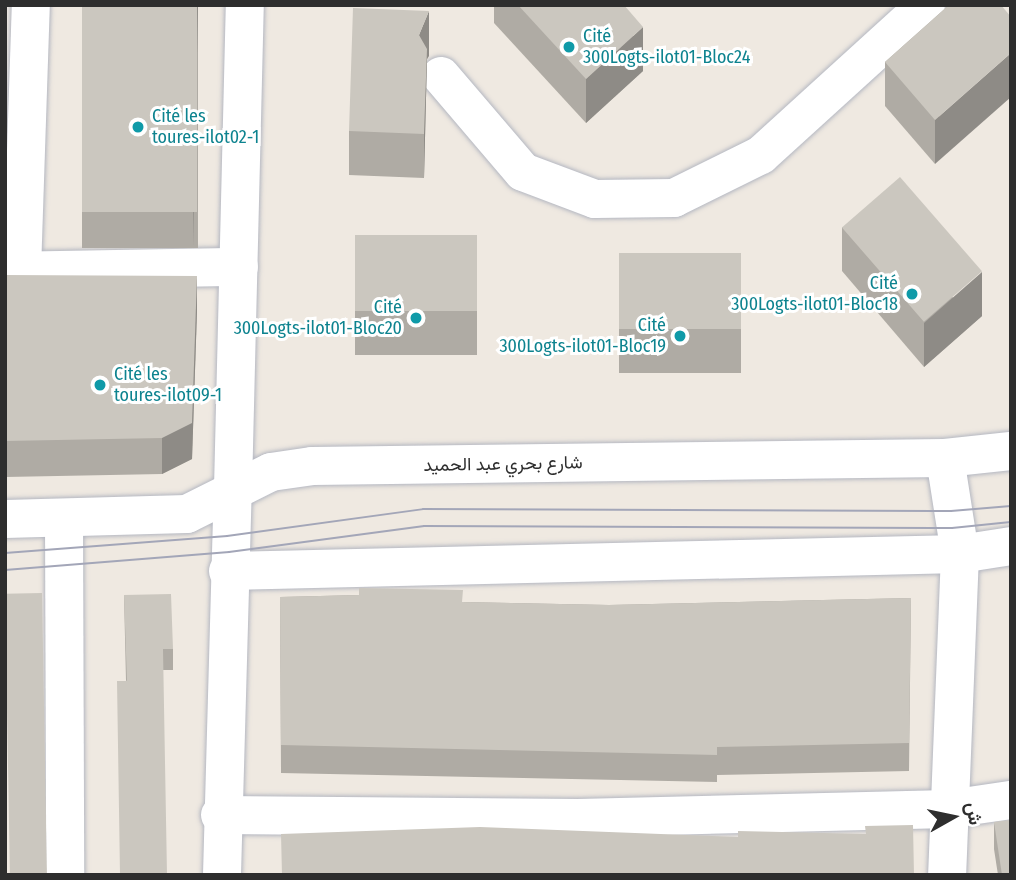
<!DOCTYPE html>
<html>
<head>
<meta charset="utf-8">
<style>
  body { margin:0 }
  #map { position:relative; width:1016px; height:880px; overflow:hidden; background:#efe9e1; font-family:"Fira Sans Condensed",Vazirmatn,sans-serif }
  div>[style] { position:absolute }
  .roads { filter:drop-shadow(0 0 2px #b4b7c1) drop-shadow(0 0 2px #b4b7c1) }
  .minor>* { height:38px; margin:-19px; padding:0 19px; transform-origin:19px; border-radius:19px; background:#fff }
  .tertiary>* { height:38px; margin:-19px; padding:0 19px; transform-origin:19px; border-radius:19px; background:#fff }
  .tram>* { height:2px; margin:-1px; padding:0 1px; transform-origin:1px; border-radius:1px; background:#a3a6b8 }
  .wall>* { inset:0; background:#afaba4; transform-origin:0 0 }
  .shaded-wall>* { inset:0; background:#8e8b86 }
  .building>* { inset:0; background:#cbc7bf; transform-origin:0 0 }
  .dots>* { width:19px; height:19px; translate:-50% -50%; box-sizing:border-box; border:4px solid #fff; border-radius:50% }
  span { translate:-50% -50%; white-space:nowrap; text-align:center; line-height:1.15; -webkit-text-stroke:6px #fff; paint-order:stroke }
  .culture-label { font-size:18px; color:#0d838f }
  .left { translate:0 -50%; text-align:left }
  .right { translate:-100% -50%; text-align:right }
  .street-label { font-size:18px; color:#2e2e2e }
  .frame { position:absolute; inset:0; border:7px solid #2e2e2e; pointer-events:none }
  .north { position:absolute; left:918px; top:782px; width:70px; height:70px; -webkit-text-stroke:5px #fff; paint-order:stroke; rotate:81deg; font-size:19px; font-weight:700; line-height:28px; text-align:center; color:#2e2e2e }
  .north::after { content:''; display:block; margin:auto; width:24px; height:32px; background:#2e2e2e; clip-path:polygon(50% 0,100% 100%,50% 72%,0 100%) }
</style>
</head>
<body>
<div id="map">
  <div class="roads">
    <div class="minor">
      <i style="left:441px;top:76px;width:126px;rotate:49.5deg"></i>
      <i style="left:523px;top:172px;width:77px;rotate:20.6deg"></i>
      <i style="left:595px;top:199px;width:79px;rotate:-0.7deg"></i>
      <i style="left:674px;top:198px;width:97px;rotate:-26.3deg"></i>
      <i style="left:761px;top:155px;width:223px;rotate:-42.3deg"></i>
      <i style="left:5px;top:271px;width:234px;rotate:-1deg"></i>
      <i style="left:22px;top:271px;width:266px;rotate:-88.1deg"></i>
      <i style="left:945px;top:458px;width:97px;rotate:81.1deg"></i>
      <i style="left:960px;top:554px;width:321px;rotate:92.3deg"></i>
      <i style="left:64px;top:518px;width:357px;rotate:89.8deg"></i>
      <i style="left:220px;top:815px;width:358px;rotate:0.5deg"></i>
      <i style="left:578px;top:818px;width:371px;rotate:-1.4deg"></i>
      <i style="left:949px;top:809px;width:63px;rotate:-8.3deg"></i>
      <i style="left:222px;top:875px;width:387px;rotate:-88.4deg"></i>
    </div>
    <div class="tertiary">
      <i style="left:233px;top:488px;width:483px;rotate:-88.6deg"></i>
      <i style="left:5px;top:519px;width:182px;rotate:-1.6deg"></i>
      <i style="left:187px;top:514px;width:94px;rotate:-26.6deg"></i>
      <i style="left:271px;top:472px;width:41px;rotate:-8.3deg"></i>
      <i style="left:312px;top:466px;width:633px;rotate:-0.72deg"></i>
      <i style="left:945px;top:458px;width:66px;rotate:-6.1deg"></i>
      <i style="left:228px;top:571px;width:732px;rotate:-1.33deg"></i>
      <i style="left:960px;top:554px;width:52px;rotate:-8.9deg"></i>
    </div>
  </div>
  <div class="tram">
    <i style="left:5px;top:553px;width:223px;rotate:-4.4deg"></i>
    <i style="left:227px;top:536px;width:198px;rotate:-7.8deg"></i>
    <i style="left:423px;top:509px;width:528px;rotate:0.22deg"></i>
    <i style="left:951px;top:511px;width:60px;rotate:-4.8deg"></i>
    <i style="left:5px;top:570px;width:225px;rotate:-4.6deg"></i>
    <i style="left:229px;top:552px;width:197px;rotate:-7.6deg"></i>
    <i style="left:424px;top:526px;width:528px;rotate:0.22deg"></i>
    <i style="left:952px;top:528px;width:59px;rotate:-5.8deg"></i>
  </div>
  <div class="wall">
    <i style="left:82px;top:5px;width:116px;height:243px"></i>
    <i style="clip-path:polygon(494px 5px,624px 5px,643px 71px,586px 123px,494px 23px)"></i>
    <i style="clip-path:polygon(949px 5px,935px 164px,885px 106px,885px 62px)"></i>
    <i style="clip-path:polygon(429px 56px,427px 59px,424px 178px,349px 175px,349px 131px)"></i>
    <i style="clip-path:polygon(842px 227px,982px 316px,924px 367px,842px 271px)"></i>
    <i style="left:355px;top:235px;width:122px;height:120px"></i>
    <i style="left:619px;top:253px;width:122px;height:120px"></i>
    <i style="clip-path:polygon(5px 275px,197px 311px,192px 459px,162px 474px,5px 477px)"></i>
    <i style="clip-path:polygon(124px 595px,173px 649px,173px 670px,163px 670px,126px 681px)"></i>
    <i style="clip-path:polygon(359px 595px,463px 602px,609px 605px,911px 598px,909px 771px,717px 775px,717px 782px,281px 773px,280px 597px)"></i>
    <i style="clip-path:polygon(994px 822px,1011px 875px,998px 875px,994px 849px)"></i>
  </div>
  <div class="shaded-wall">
    <i style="clip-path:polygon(197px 5px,198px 5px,193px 246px,193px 210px)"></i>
    <i style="clip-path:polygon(429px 11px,429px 56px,427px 59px,424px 178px,424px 134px,419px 35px)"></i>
    <i style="clip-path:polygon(643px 27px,643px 71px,586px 123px,586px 79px)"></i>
    <i style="clip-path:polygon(1011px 53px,1011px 97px,935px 164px,935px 120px)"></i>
    <i style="clip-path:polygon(982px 272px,982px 316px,924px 367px,924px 323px)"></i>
    <i style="clip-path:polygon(197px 276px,197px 311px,192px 459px,162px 474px,162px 438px)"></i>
  </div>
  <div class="building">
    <i style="left:82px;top:5px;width:115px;height:207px"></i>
    <i style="clip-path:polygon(518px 5px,624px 5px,643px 27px,586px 79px)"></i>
    <i style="clip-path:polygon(949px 5px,1001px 5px,1011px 17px,1011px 53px,935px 120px,885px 62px)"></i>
    <i style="clip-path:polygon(353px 8px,429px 11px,419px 35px,427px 49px,424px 134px,349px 131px)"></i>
    <i style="left:900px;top:177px;width:125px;height:77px;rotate:49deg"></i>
    <i style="left:355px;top:235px;width:122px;height:76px"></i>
    <i style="left:619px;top:253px;width:122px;height:76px"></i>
    <i style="clip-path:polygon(5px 275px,197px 276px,192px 423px,162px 438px,5px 441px)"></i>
    <i style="clip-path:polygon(359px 588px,463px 590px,462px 602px,609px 605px,911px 598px,909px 743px,717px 747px,717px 755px,281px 745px,280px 597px,359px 595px)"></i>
    <i style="left:42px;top:593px;width:282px;height:37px;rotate:89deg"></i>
    <i style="clip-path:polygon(171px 594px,173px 649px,163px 649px,167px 875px,120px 875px,117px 681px,127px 681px,124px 595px)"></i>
    <i style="clip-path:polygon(1011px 820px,1011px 875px,1002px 875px,994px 822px)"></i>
    <i style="clip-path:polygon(913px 825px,914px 875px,282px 875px,281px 834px,480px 827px,738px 837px,738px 831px,866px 834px,865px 826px)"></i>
  </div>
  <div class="dots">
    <i style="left:569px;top:47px;background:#0f9aa8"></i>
    <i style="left:138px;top:127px;background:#0f9aa8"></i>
    <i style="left:912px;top:294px;background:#0f9aa8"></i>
    <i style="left:416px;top:318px;background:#0f9aa8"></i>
    <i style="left:680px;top:336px;background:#0f9aa8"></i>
    <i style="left:100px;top:385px;background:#0f9aa8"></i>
  </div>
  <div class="culture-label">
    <span class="left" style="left:583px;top:47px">Cité<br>300Logts-ilot01-Bloc24</span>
    <span class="left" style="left:152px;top:127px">Cité les<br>toures-ilot02-1</span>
    <span class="right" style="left:898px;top:294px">Cité<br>300Logts-ilot01-Bloc18</span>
    <span class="right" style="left:402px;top:318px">Cité<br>300Logts-ilot01-Bloc20</span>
    <span class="right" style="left:666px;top:336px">Cité<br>300Logts-ilot01-Bloc19</span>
    <span class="left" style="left:114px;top:385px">Cité les<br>toures-ilot09-1</span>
  </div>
  <div class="street-label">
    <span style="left:503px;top:464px;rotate:-1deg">شارع بحري عبد الحميد</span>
  </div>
  <div class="frame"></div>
  <div class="north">ش</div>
</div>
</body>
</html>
